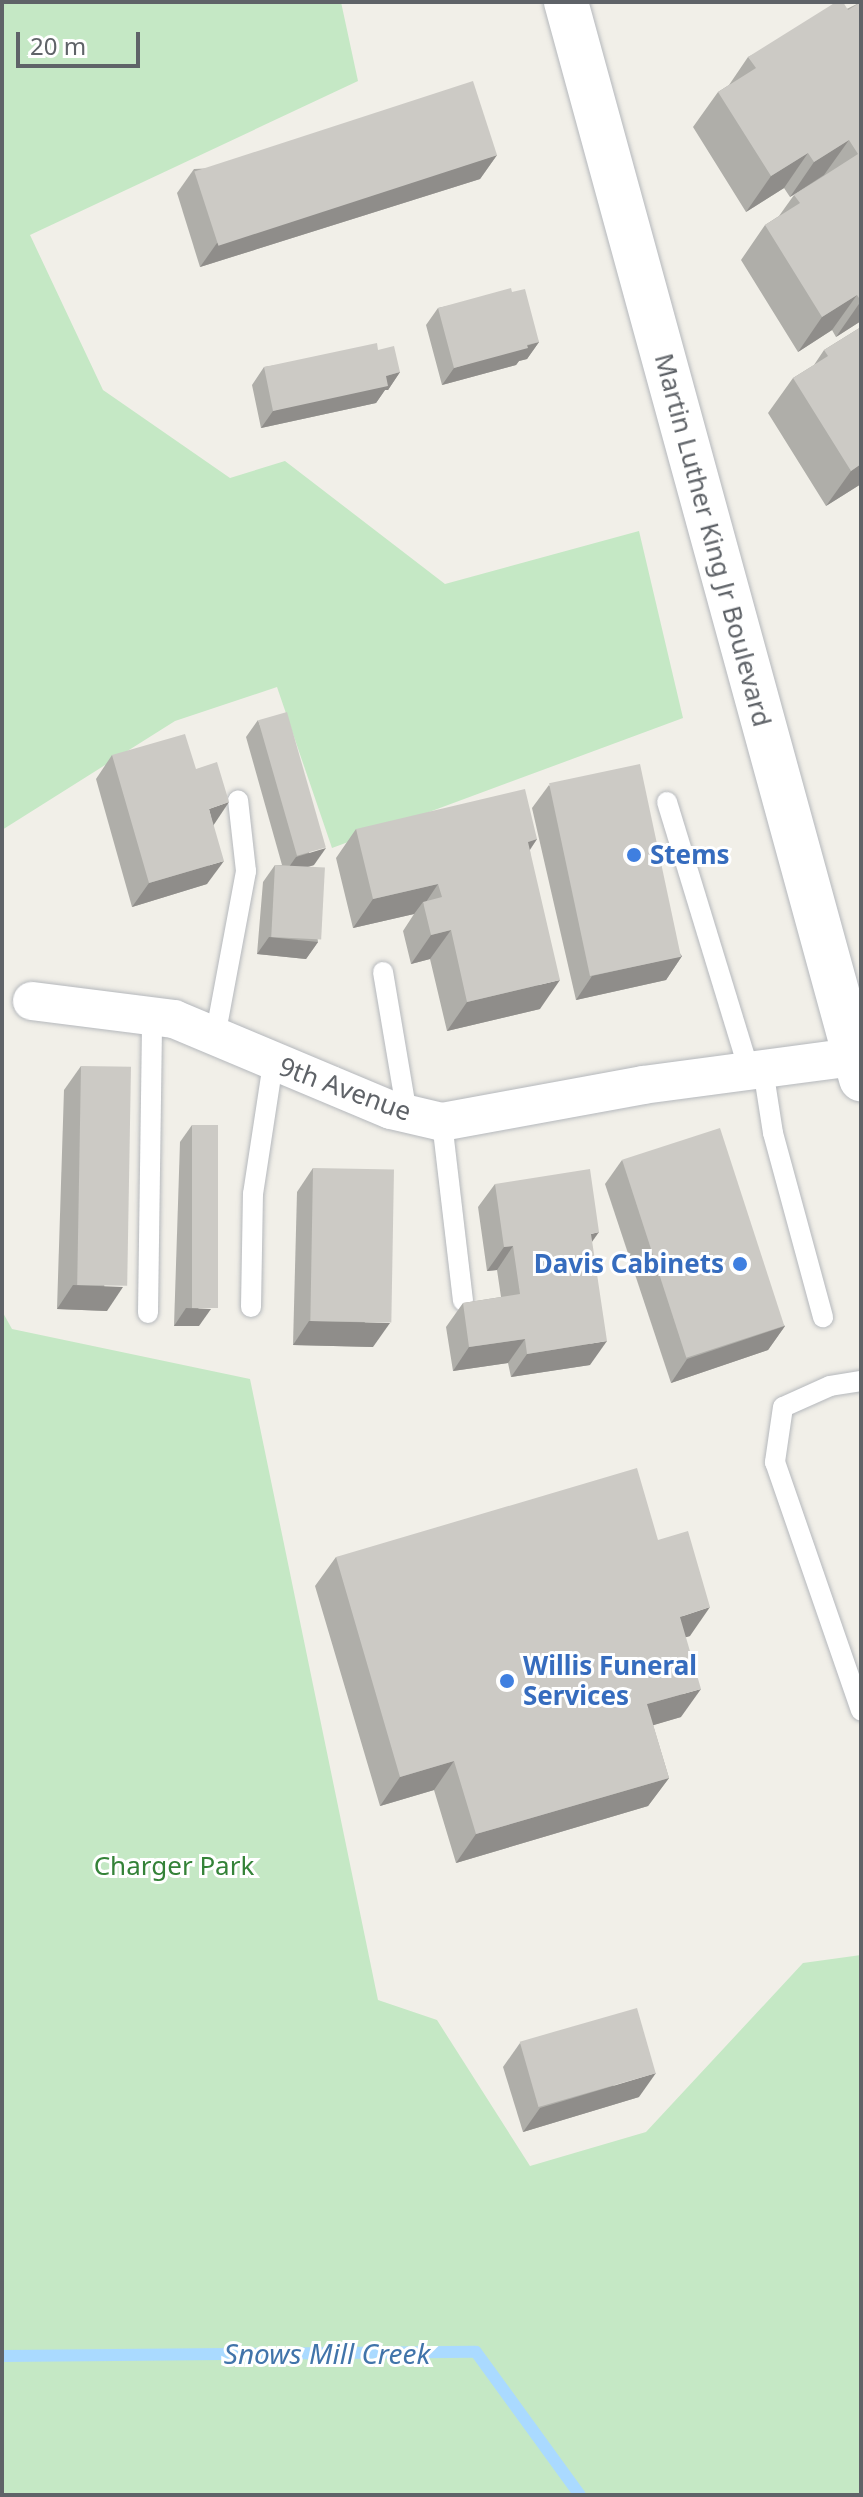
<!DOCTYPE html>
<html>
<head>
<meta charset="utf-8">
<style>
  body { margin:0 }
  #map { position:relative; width:863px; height:2497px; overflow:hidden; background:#f1efe8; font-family:"Noto Sans",sans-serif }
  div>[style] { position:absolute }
  .green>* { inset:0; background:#c5e8c5 }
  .stream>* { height:12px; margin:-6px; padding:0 6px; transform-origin:6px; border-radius:6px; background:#aadaff }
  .roads { filter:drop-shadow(0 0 2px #b5b8bc) drop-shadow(0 0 2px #b5b8bc) }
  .lane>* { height:20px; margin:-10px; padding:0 10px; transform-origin:10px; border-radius:10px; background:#fff }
  .street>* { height:38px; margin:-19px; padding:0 19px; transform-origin:19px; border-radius:19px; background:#fff }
  .secondary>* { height:44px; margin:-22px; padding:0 22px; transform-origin:22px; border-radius:22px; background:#fff }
  .wall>* { inset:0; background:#afaea9 }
  .shaded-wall>* { inset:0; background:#8f8d8a }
  .building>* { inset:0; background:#cccac5; transform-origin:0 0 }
  .dots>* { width:22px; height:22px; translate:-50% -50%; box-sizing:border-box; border:4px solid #fff; border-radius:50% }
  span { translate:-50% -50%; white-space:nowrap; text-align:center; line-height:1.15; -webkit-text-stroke:6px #fff; paint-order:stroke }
  .street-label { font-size:26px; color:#5f6368 }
  .shop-label { font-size:26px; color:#366cbe; font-weight:700 }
  .left { translate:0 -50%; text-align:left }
  .right { translate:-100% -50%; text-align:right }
  .park-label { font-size:26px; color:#348238 }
  .water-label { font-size:28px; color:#4174aa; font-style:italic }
  .frame { position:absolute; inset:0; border:4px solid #5f6368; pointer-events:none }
  .scale { position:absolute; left:16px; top:32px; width:124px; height:36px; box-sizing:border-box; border:4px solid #5f6368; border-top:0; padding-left:10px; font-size:24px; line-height:28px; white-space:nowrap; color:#5f6368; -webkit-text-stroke:6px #fff; paint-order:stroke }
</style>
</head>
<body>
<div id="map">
  <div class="green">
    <i style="clip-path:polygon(2px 2px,341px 2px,358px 81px,30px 235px,103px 390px,230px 478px,285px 461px,445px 584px,639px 531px,683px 718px,332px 848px,277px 687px,175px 721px,2px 830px)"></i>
    <i style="clip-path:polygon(2px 1311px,12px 1329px,250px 1379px,378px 2000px,437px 2020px,530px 2166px,646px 2132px,803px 1963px,861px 1955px,861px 2495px,2px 2495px)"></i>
  </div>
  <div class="stream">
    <i style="left:2px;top:2356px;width:474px;rotate:-0.5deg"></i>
    <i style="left:476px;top:2352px;width:177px;rotate:54deg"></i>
  </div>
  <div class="roads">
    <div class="lane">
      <i style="left:667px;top:802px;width:281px;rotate:73deg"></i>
      <i style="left:383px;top:972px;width:144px;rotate:80.4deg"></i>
      <i style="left:215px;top:1037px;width:169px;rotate:-79.4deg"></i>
      <i style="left:246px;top:871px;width:71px;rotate:-96.4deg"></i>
      <i style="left:763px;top:1069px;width:65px;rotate:81.1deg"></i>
      <i style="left:773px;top:1133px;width:191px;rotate:74.8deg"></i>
      <i style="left:442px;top:1122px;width:180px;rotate:83.3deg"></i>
      <i style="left:251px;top:1307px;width:113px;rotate:-89deg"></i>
      <i style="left:253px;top:1194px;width:132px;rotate:-81.3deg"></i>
      <i style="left:148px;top:1313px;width:296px;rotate:-89.2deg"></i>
      <i style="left:861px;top:1381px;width:31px;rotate:171deg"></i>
      <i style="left:830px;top:1386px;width:51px;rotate:155.9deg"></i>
      <i style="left:783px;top:1407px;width:56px;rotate:98.3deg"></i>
      <i style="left:775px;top:1462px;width:263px;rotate:70.9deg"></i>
    </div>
    <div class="street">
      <i style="left:32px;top:1001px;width:143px;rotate:7.2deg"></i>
      <i style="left:174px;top:1019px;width:235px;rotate:22.8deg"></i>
      <i style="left:391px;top:1110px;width:52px;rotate:13.2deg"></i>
      <i style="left:442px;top:1122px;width:204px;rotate:-10.4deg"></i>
      <i style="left:643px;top:1085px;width:213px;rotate:-7.6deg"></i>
    </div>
    <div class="secondary">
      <i style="left:566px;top:2px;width:1117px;rotate:74.68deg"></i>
    </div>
  </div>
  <div class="wall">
    <i style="clip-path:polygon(861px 2px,861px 321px,836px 337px,832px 330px,798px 352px,741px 260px,765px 225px,779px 216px,794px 195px,825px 176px,790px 197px,784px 188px,746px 212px,693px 127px,718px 92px,729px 85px,748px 57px)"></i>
    <i style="clip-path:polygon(497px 155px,480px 179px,200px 267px,177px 193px,194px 169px)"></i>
    <i style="clip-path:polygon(512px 292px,539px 342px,527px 359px,519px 361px,516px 365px,442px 385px,426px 325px,438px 308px)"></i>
    <i style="clip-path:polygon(861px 327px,861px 484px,826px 506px,768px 413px,793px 378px,814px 365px,824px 350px)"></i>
    <i style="clip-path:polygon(378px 350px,400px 372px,388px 390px,385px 390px,376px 403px,261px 428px,252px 385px,264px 367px)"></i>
    <i style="clip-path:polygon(258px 720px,314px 865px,308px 867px,318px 942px,306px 959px,257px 954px,263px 882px,275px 865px,282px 865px,246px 737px)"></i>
    <i style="clip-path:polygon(112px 755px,213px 825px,207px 884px,132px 907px,96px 779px)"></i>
    <i style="clip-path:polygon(549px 785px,682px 956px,666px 980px,576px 1000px,532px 808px)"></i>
    <i style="clip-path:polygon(356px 829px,537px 839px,530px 850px,540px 1009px,447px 1031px,430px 959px,411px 964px,403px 931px,414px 914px,353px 928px,336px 858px)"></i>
    <i style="clip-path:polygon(81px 1066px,107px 1311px,57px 1309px,64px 1090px)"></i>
    <i style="clip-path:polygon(192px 1125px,199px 1326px,174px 1326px,180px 1142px)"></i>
    <i style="clip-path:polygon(622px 1160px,785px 1326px,768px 1350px,671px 1383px,605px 1184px)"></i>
    <i style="clip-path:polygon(313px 1168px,373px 1347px,293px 1345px,297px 1192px)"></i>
    <i style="clip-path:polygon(495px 1184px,592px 1242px,590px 1365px,511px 1377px,508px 1363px,453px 1371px,446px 1327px,463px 1303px,501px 1297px,497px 1270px,487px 1271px,478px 1207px)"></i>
    <i style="clip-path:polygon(658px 1540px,690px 1636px,686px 1637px,681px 1717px,653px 1725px,669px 1778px,648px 1806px,456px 1863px,434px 1790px,380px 1806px,315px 1586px,336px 1557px)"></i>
    <i style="clip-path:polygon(520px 2043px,639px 2097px,523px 2132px,503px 2067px)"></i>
  </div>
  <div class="shaded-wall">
    <i style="clip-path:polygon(849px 140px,824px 175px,790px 197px,814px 162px)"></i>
    <i style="clip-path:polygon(808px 153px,784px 188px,746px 212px,771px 176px)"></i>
    <i style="clip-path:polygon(497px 155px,480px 179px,200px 267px,217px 243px)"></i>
    <i style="clip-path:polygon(857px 295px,832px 330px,798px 352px,822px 317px)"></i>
    <i style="clip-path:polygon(861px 301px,861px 321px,836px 337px)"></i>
    <i style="clip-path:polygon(539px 342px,527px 359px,519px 361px,516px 365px,442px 385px,454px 368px)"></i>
    <i style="clip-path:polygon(400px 372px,388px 390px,385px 390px,376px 403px,261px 428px,273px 411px,386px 376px)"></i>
    <i style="clip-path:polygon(861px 464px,861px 484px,826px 506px,851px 471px)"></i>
    <i style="clip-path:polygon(229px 802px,213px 826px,209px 809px)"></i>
    <i style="clip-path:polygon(537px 839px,517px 868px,528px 842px)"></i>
    <i style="clip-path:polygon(326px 848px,314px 865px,284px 874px,296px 857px)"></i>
    <i style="clip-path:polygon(224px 861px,207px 884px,132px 907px,149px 883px)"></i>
    <i style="clip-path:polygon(438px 884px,424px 905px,423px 902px,414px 914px,353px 928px,373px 899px)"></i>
    <i style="clip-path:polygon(451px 930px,430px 959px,411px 964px,431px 935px)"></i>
    <i style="clip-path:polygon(269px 937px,318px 942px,306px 959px,257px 954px)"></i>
    <i style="clip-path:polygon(682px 956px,666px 980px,576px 1000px,592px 976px)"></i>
    <i style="clip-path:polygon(560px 980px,540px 1009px,447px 1031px,467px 1002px)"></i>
    <i style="clip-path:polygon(599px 1232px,582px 1256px,591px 1234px)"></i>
    <i style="clip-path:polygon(513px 1246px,497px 1270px,487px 1271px,504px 1247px)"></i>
    <i style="clip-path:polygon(73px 1285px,123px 1287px,107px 1311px,57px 1309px)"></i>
    <i style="clip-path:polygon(186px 1308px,211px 1309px,199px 1326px,174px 1326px)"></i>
    <i style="clip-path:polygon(309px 1321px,390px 1323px,373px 1347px,293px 1345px)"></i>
    <i style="clip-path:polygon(785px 1326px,768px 1350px,671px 1383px,687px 1359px)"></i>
    <i style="clip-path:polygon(525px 1339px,508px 1363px,453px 1371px,469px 1347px)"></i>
    <i style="clip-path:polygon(607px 1341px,590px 1365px,511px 1377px,527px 1354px)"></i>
    <i style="clip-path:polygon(710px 1607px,690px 1636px,660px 1645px,680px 1617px)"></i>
    <i style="clip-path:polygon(701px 1689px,681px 1717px,627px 1733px,647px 1704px)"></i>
    <i style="clip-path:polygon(454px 1761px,434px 1790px,380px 1806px,400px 1777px)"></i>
    <i style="clip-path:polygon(669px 1778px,648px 1806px,456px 1863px,476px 1834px)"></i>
    <i style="clip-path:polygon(656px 2073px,639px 2097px,523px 2132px,540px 2108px)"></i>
  </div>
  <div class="building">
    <i style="clip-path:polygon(836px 2px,843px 2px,848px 10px,861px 2px,861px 301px,857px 295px,822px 317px,765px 225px,800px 203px,794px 195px,858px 154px,849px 140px,814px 162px,808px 153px,771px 176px,718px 92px,756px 68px,748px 57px)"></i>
    <i style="left:473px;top:81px;width:78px;height:293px;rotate:72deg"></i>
    <i style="clip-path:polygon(511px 288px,512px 292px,525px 289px,539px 342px,527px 345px,528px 348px,454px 368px,438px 308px)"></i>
    <i style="clip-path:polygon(861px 327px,861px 464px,851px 471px,793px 378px,828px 356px,824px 350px)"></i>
    <i style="clip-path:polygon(377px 343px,378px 350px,394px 346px,400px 372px,386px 376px,388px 386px,273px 411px,264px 367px)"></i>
    <i style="left:287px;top:712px;width:141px;height:30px;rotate:74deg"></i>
    <i style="clip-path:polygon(185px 734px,196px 769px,217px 762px,229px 802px,209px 809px,224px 861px,149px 883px,112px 755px)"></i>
    <i style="left:640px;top:764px;width:197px;height:93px;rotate:78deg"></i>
    <i style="clip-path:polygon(525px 789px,537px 839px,528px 842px,560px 980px,467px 1002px,451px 930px,431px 935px,423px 902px,442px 897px,438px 884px,373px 899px,356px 829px)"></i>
    <i style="left:275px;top:865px;width:50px;height:72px;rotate:3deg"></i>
    <i style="left:81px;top:1066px;width:50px;height:219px;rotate:1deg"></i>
    <i style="left:192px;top:1125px;width:26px;height:183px"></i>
    <i style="left:720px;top:1128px;width:208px;height:103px;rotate:72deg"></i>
    <i style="left:313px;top:1168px;width:81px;height:153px;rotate:1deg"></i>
    <i style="clip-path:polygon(590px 1169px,599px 1232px,591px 1234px,607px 1341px,527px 1354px,525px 1339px,469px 1347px,463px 1303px,520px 1294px,513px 1246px,504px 1247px,495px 1184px)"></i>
    <i style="clip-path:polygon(637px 1468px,658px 1540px,688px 1531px,710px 1607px,680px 1617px,701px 1689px,647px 1704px,669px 1778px,476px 1834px,454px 1761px,400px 1777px,336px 1557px)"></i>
    <i style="left:637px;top:2008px;width:68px;height:122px;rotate:74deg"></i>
  </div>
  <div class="dots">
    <i style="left:634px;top:855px;background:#3f7fe0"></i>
    <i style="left:740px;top:1264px;background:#3f7fe0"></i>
    <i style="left:507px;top:1681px;background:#3f7fe0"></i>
  </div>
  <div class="street-label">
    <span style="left:713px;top:540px;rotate:75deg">Martin Luther King Jr Boulevard</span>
    <span style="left:345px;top:1089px;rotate:20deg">9th Avenue</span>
  </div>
  <div class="shop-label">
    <span class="left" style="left:650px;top:855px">Stems</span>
    <span class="right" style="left:724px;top:1264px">Davis Cabinets</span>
    <span class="left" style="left:523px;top:1681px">Willis Funeral<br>Services</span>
  </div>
  <div class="park-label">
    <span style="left:174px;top:1866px">Charger Park</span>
  </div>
  <div class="water-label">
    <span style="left:327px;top:2353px">Snows Mill Creek</span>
  </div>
  <div class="frame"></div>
  <div class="scale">20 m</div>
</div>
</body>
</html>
